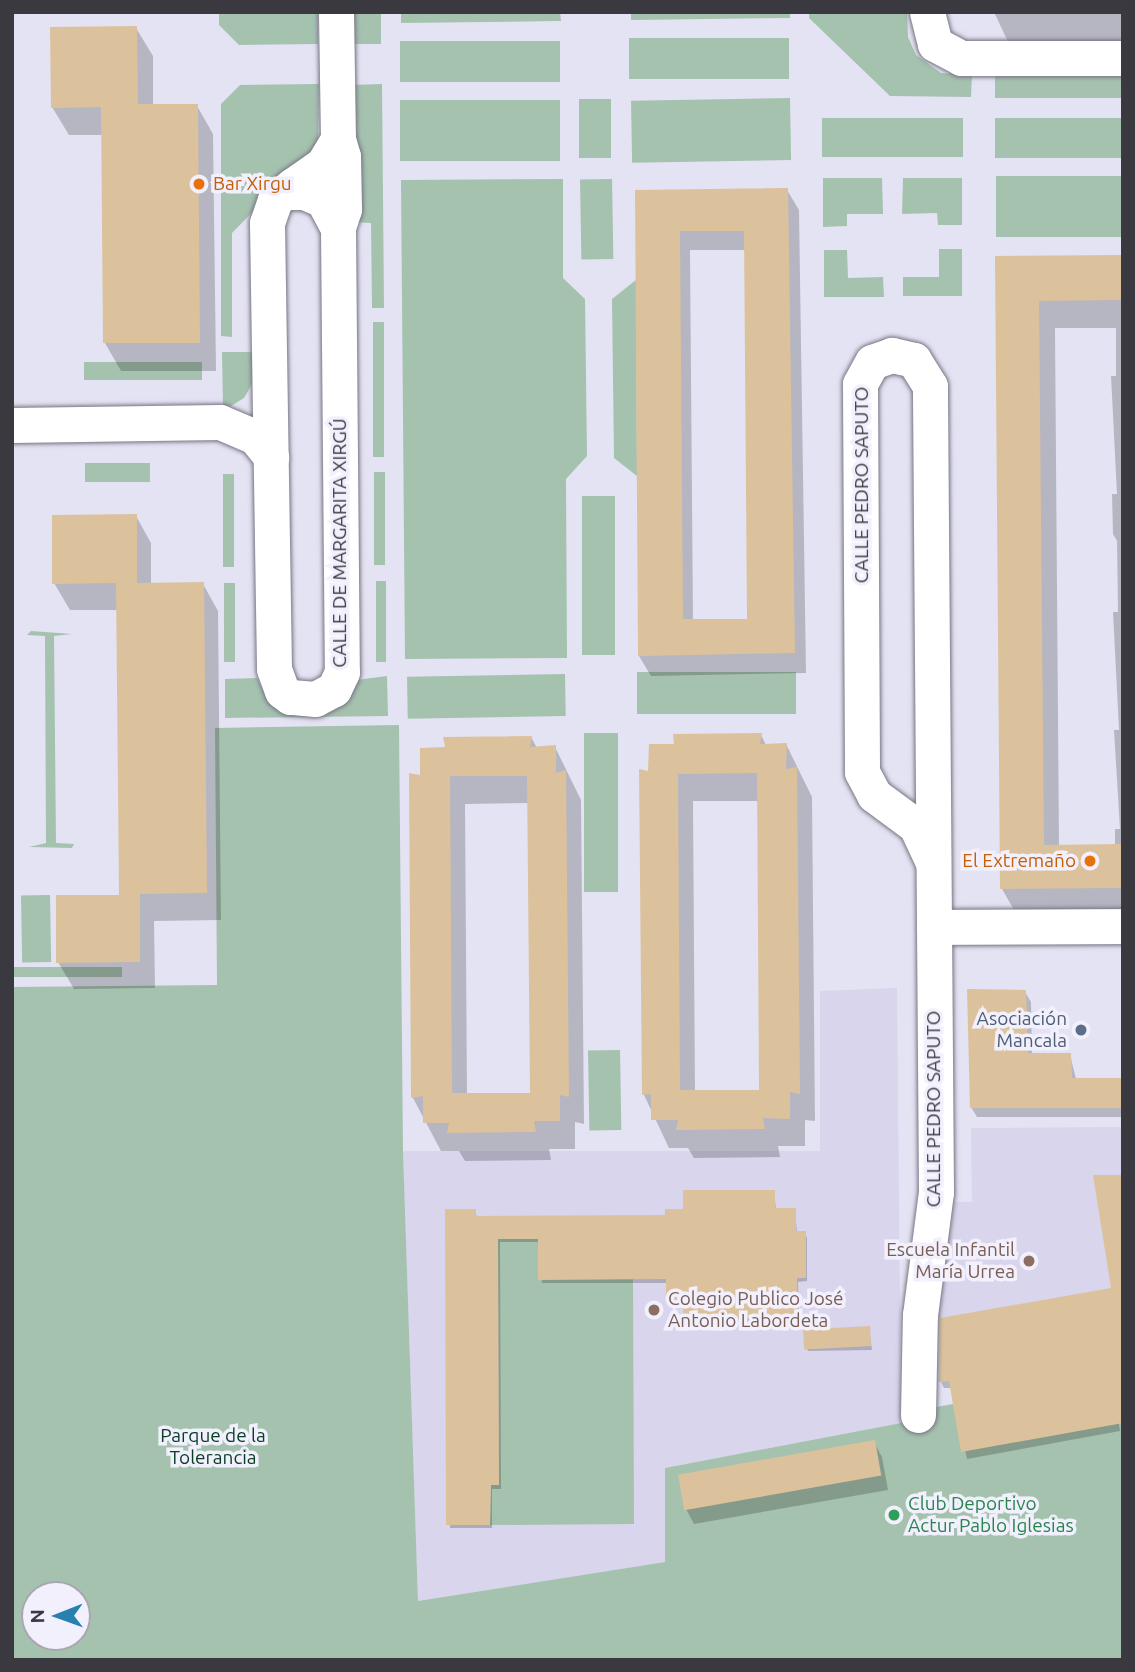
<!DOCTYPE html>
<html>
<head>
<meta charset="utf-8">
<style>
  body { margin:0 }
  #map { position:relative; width:1135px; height:1672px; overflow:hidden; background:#e4e3f3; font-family:Ubuntu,sans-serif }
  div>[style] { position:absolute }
  .built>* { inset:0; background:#d8d5ec }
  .green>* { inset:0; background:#a5c2af; transform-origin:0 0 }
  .shadow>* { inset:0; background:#0003 }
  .building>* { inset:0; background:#dcc29c; transform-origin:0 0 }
  .roads { filter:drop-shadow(0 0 2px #777584) drop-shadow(0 0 2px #777584) }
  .minor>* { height:35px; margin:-17.5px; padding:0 17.5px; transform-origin:17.5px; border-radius:17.5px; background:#fff }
  .dots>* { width:19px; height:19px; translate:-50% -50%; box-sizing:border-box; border:4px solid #f2f0fd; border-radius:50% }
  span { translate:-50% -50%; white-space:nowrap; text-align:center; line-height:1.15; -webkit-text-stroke:7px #f2f0fd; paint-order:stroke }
  .food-label { font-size:19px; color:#c56008 }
  .left { translate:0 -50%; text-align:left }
  .right { translate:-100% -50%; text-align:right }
  .street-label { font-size:19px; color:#3a393f }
  .service-label { font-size:19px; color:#4e5e75 }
  .education-label { font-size:19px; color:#785e54 }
  .park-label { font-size:19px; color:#083d23 }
  .leisure-label { font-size:19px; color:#27864d }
  .frame { position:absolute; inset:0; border:14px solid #3a393f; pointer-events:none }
  .north { position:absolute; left:21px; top:1581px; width:70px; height:70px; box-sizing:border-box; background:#f2f0fd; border:2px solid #a8a7b1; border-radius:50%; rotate:269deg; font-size:19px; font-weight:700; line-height:28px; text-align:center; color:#3a393f }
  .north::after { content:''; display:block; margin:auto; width:24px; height:32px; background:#2781af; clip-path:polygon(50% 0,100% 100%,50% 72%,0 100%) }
</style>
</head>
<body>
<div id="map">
  <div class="built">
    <i style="clip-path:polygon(897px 988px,901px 1423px,665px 1468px,665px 1562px,418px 1601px,403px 1151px,820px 1151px,820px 991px)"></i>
    <i style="clip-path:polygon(1123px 1127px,1123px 1356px,936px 1382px,931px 1320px,940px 1202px,972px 1202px,971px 1128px)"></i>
  </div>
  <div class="green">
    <i style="clip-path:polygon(219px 12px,318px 12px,318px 44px,239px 45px,219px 25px)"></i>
    <i style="left:348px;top:12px;width:33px;height:32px"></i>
    <i style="clip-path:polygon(401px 12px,560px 12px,561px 21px,401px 23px)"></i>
    <i style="clip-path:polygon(631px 12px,790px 12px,790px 18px,631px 20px)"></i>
    <i style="clip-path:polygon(809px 12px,907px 12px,908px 37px,916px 55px,941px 73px,972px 75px,971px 97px,890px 96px,809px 18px)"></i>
    <i style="left:789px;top:38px;width:41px;height:160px;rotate:90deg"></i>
    <i style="left:560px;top:41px;width:41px;height:160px;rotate:90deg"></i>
    <i style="left:1123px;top:74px;width:24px;height:128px;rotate:90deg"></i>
    <i style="clip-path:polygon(319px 84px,318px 145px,232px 233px,232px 337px,221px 336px,221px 104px,240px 85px)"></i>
    <i style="clip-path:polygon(382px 84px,384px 308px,372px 308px,371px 223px,351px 222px,350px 85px)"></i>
    <i style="left:790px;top:98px;width:62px;height:159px;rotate:89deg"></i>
    <i style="left:611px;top:99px;width:59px;height:32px;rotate:90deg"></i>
    <i style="left:560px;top:100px;width:61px;height:160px;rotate:90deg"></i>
    <i style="left:963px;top:118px;width:39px;height:141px;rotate:90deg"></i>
    <i style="left:995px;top:118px;width:128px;height:40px"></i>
    <i style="left:1123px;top:176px;width:61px;height:127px;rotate:90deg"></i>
    <i style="clip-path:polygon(823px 178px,882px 178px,883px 214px,847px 214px,847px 226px,823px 227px)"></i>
    <i style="clip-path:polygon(903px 178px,962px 178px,962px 225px,938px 225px,937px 213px,902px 214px)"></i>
    <i style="clip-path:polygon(563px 179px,563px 278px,585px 299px,587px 456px,566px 479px,567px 658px,405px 659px,401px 180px)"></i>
    <i style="left:612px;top:179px;width:80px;height:32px;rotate:89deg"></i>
    <i style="clip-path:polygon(939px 249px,962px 249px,962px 296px,903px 296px,903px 277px,939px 277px)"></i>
    <i style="clip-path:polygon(824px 250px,847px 250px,848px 278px,883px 277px,884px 297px,824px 297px)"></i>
    <i style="clip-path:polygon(636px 280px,637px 476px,614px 458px,612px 299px)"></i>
    <i style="left:373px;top:322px;width:11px;height:135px"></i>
    <i style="clip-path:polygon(222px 352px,254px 352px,255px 379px,244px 398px,231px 406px,223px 407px)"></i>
    <i style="left:202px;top:362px;width:18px;height:118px;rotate:90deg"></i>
    <i style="left:85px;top:463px;width:65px;height:19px"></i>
    <i style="left:374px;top:472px;width:11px;height:93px"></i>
    <i style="left:223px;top:474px;width:11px;height:93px"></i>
    <i style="left:582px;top:496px;width:33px;height:159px"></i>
    <i style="left:376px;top:581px;width:10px;height:81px"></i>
    <i style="left:224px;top:583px;width:11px;height:79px"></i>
    <i style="clip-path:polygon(31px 631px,72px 634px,54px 636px,56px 843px,74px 844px,72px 848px,29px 847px,46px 843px,45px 636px,27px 635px)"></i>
    <i style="left:796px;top:672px;width:42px;height:159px;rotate:90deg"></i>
    <i style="left:565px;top:674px;width:42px;height:158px;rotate:89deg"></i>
    <i style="clip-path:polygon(387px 676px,388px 716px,225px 718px,225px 679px,257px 678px,264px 692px)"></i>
    <i style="clip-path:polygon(evenodd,399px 725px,403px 1151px,418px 1601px,665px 1562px,665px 1468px,901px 1423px,936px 1407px,1123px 1375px,1123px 1660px,12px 1660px,12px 987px,217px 985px,215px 728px,399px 725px,35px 1595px,77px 1595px,77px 1637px,35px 1637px,35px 1595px)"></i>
    <i style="left:618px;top:733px;width:159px;height:34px;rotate:90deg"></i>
    <i style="left:50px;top:895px;width:67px;height:29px;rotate:89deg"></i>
    <i style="left:122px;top:967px;width:10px;height:110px;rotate:90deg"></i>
    <i style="left:620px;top:1050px;width:80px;height:32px;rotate:89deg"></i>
    <i style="clip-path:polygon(498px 1239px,538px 1239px,633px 1279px,634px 1524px,490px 1525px,491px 1485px,499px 1485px)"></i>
  </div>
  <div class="shadow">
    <i style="clip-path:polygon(994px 12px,1123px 12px,1123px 45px,1010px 46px)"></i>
    <i style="clip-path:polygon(136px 28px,153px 56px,153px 106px,197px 106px,213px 134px,216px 371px,121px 371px,105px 343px,103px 135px,69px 135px,52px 107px)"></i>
    <i style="clip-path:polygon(evenodd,787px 190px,799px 210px,806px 673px,651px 676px,639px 656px,637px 191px,787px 190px,690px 250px,746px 250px,749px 620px,693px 621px,690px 250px)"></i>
    <i style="clip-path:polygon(evenodd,1123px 257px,1123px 916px,1018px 917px,1002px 889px,996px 258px,1123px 257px,1055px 328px,1116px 328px,1116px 376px,1111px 376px,1117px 494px,1112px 494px,1113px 534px,1117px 541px,1118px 612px,1113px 612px,1119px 730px,1114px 730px,1120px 829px,1115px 829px,1115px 846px,1059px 847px,1055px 328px)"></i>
    <i style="clip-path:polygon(136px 516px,151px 543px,151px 584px,203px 584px,218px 611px,221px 920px,154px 921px,155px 988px,74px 989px,58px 962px,120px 896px,118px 610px,70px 610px,54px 583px)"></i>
    <i style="clip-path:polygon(evenodd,761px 735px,766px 745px,786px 744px,812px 797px,815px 1121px,805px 1120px,805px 1146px,778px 1146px,780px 1157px,694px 1158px,688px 1148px,669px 1148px,644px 1095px,650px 773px,676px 746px,761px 735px,693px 801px,759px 801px,761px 1091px,695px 1092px,693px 801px)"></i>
    <i style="clip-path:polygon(evenodd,531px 737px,537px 748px,555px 747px,581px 800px,584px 1124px,575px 1122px,575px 1149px,549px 1149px,551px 1160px,465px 1161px,459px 1151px,441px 1151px,413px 1098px,410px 775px,422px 777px,447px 749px,531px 737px,529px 803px,532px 1094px,467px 1095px,465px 804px,529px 803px)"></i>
    <i style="clip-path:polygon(1025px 992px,1031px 1002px,1032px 1054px,1070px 1055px,1076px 1079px,1123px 1080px,1123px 1117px,977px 1117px,971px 1107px)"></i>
    <i style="clip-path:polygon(774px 1191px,776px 1210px,795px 1210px,797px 1233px,807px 1237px,807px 1281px,798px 1282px,799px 1322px,687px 1323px,685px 1306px,670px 1306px,667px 1301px,667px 1283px,542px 1283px,540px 1242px,500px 1242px,501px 1489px,492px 1489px,492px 1528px,450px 1528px,475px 1210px,477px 1218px,667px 1217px)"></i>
    <i style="clip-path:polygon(1113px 1289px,1110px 1366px,1120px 1431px,967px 1459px,951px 1388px,944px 1388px,941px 1382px)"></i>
    <i style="clip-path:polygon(869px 1328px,872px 1350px,808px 1351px,806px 1347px,805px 1329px)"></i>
    <i style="clip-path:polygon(874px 1442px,882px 1457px,888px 1490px,694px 1524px,686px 1509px)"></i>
  </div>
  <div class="building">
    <i style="clip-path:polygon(137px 26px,138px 104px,198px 104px,200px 343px,103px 343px,101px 107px,51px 108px,50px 27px)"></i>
    <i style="clip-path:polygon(evenodd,788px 188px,795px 653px,638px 656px,635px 190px,788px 188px,680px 231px,744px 231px,747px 619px,683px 619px,680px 231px)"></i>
    <i style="clip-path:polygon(1123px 255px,1123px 300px,1039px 301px,1044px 845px,1123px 844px,1123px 888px,1000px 889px,995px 256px)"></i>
    <i style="clip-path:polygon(137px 514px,137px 583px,204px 582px,207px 893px,140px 894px,140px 962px,56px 963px,56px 895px,119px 895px,116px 583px,52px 584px,52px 515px)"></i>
    <i style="clip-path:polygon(evenodd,762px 733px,760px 744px,787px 743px,786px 769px,797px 767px,800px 1094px,790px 1092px,790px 1119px,763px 1118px,765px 1129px,676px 1130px,678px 1120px,651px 1120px,651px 1094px,642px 1095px,639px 769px,648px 771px,649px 744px,674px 744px,673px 734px,762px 733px,757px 773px,759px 1090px,680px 1090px,678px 774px,757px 773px)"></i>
    <i style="clip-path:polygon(evenodd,532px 736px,530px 747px,556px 745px,556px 773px,566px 770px,569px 1097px,560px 1095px,560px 1121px,534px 1121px,536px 1132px,447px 1133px,449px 1123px,423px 1123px,423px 1096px,411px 1098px,409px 773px,420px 775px,420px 748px,445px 747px,443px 737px,532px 736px,450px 776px,527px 776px,530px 1093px,452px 1093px,450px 776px)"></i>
    <i style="clip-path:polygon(967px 989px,1026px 990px,1028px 1053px,1071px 1053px,1072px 1078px,1123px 1078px,1123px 1108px,970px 1108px)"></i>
    <i style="clip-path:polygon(1093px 1175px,1123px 1175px,1123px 1423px,961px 1452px,949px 1381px,939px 1382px,940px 1318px,1111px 1288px)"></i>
    <i style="clip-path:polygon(683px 1190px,775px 1190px,775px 1208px,796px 1208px,796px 1231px,806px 1231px,806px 1278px,797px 1278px,798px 1318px,683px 1319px,683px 1302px,666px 1302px,666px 1279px,538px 1280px,538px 1239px,498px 1239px,499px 1485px,491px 1485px,490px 1525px,446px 1525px,445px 1209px,476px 1209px,476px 1216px,665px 1215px,665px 1209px,683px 1209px)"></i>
    <i style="left:870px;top:1326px;width:20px;height:67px;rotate:87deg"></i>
    <i style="left:875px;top:1440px;width:36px;height:200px;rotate:80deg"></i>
  </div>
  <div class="roads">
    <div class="minor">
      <i style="left:336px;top:12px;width:127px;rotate:89.1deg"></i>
      <i style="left:338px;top:139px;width:18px;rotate:74deg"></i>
      <i style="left:343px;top:156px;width:53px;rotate:88.9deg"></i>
      <i style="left:344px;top:209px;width:20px;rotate:108deg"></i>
      <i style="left:927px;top:12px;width:33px;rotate:76deg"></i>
      <i style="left:935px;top:44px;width:30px;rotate:28deg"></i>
      <i style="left:961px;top:58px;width:162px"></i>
      <i style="left:285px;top:192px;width:19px"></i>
      <i style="left:304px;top:192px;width:21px;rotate:23deg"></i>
      <i style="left:323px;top:200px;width:32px;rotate:62deg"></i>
      <i style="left:338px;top:228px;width:444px;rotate:89.5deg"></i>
      <i style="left:342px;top:672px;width:19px;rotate:115deg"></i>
      <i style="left:334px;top:689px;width:21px;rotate:152deg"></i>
      <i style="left:315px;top:699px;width:25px;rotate:-175deg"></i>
      <i style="left:290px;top:697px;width:10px;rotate:-143deg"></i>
      <i style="left:282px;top:691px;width:23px;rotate:-110deg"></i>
      <i style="left:274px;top:669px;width:446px;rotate:-90.9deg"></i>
      <i style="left:267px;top:223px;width:24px;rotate:-71deg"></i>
      <i style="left:275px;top:200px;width:23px;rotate:-40deg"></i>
      <i style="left:293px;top:185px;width:37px;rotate:-35deg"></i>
      <i style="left:323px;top:164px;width:29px;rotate:-59deg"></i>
      <i style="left:12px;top:425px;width:208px;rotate:-0.8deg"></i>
      <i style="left:220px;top:422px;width:38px;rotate:23deg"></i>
      <i style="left:255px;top:437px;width:26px;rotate:51deg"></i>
      <i style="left:934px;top:927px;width:189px;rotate:-0.3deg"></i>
      <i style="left:918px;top:1415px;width:100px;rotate:-88.9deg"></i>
      <i style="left:920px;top:1315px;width:124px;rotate:-82.6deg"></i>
      <i style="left:936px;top:1192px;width:806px;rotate:-90.43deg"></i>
      <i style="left:930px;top:386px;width:31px;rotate:-122deg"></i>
      <i style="left:914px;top:360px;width:23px;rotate:-167deg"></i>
      <i style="left:892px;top:355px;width:21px;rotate:161deg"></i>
      <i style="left:872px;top:362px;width:25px;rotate:119deg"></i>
      <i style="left:860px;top:384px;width:388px;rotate:89.7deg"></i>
      <i style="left:862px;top:772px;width:26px;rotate:62deg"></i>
      <i style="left:874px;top:795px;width:52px;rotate:36.4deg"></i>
      <i style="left:916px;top:826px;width:40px;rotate:65deg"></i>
    </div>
  </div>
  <div class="dots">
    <i style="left:199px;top:184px;background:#e8710a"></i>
    <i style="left:1090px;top:861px;background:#e8710a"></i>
    <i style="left:1081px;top:1030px;background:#5c6f8a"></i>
    <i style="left:1029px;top:1261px;background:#8d6e63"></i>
    <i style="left:654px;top:1310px;background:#8d6e63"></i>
    <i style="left:894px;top:1515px;background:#2e9e5b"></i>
  </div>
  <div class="food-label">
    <span class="left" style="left:213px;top:184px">Bar Xirgu</span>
    <span class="right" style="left:1076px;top:861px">El Extremaño</span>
  </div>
  <div class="street-label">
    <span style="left:862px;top:485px;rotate:-90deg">CALLE PEDRO SAPUTO</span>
    <span style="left:340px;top:543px;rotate:-90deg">CALLE DE MARGARITA XIRGÚ</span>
    <span style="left:934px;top:1109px;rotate:-90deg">CALLE PEDRO SAPUTO</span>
  </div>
  <div class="service-label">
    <span class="right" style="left:1067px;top:1030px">Asociación<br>Mancala</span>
  </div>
  <div class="education-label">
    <span class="right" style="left:1015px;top:1261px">Escuela Infantil<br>María Urrea</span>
    <span class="left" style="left:668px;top:1310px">Colegio Publico José<br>Antonio Labordeta</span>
  </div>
  <div class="park-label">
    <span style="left:213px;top:1447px">Parque de la<br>Tolerancia</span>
  </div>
  <div class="leisure-label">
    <span class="left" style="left:908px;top:1515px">Club Deportivo<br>Actur Pablo Iglesias</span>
  </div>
  <div class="frame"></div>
  <div class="north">N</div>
</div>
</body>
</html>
